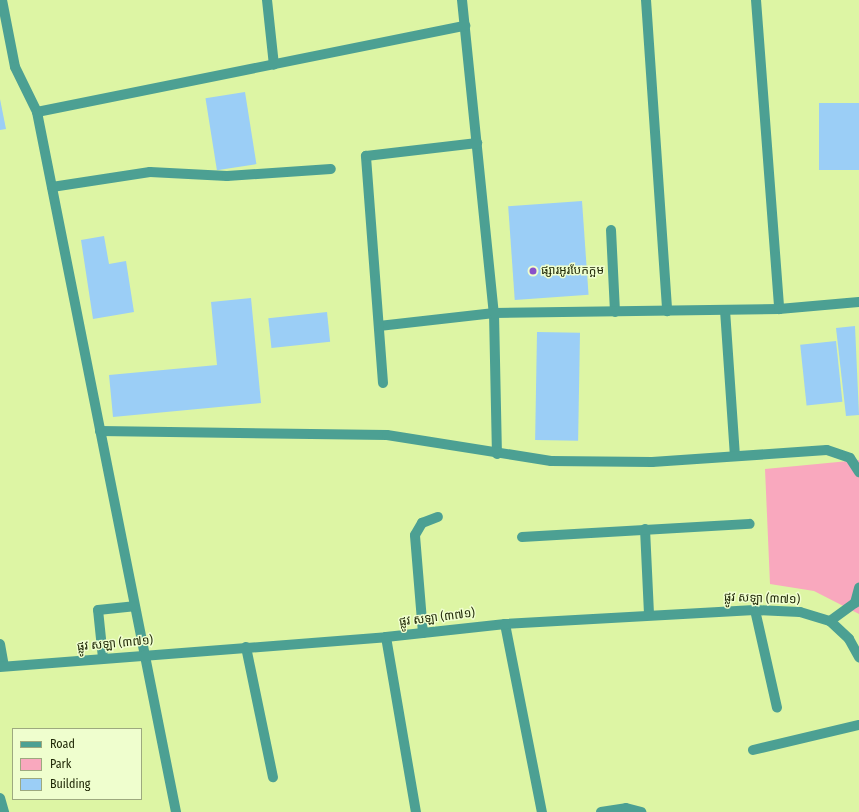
<!DOCTYPE html>
<html>
<head>
<meta charset="utf-8">
<style>
  body { margin:0 }
  #map { position:relative; width:859px; height:812px; overflow:hidden; background:#ddf5a4; font-family:"Fira Sans Condensed","Noto Sans Khmer",sans-serif }
  div>[style] { position:absolute }
  .green>* { inset:0; background:#f9a8be }
  .building>* { inset:0; background:#9bcef6; transform-origin:0 0 }
  .minor>* { height:10px; margin:-5px; padding:0 5px; transform-origin:5px; border-radius:5px; background:#4ca093 }
  .dots>* { width:11px; height:11px; translate:-50% -50%; box-sizing:border-box; border:2px solid #effece; border-radius:50% }
  span { translate:-50% -50%; white-space:nowrap; text-align:center; line-height:1.15; -webkit-text-stroke:3px #effece; paint-order:stroke }
  .poi-label { font-size:12px; color:#212908 }
  .left { translate:0 -50%; text-align:left }
  .street-label { font-size:12px; color:#212908 }
  .legend { position:absolute; left:12px; top:728px; width:130px; height:72px; box-sizing:border-box; background:#effece; border:1px solid #9da97f; margin:0; padding:5px 7px; list-style:none; font-size:12px; color:#212908 }
  .legend li { display:flex; align-items:center; gap:8px; height:20px }
  .legend b { width:20px; border:1px solid #9da97f }
</style>
</head>
<body>
<div id="map">
  <div class="green">
    <i style="clip-path:polygon(859px 460px,859px 614px,814px 591px,770px 584px,765px 469px)"></i>
  </div>
  <div class="building">
    <i style="left:245px;top:92px;width:73px;height:40px;rotate:81deg"></i>
    <i style="clip-path:polygon(0 99px,6px 129px,0 130px)"></i>
    <i style="left:859px;top:103px;width:67px;height:40px;rotate:90deg"></i>
    <i style="left:582px;top:201px;width:94px;height:74px;rotate:86deg"></i>
    <i style="clip-path:polygon(104px 236px,109px 264px,126px 261px,134px 312px,93px 319px,81px 240px)"></i>
    <i style="clip-path:polygon(251px 298px,261px 403px,113px 417px,109px 375px,217px 365px,211px 302px)"></i>
    <i style="left:327px;top:312px;width:30px;height:59px;rotate:84deg"></i>
    <i style="clip-path:polygon(855px 326px,859px 415px,846px 416px,836px 328px)"></i>
    <i style="left:537px;top:332px;width:43px;height:108px;rotate:1deg"></i>
    <i style="left:836px;top:341px;width:61px;height:36px;rotate:84deg"></i>
  </div>
  <div class="minor">
    <i style="left:2px;top:0;width:68px;rotate:79deg"></i>
    <i style="left:15px;top:67px;width:50px;rotate:63.9deg"></i>
    <i style="left:37px;top:112px;width:714px;rotate:78.77deg"></i>
    <i style="left:267px;top:0;width:65px;rotate:83.9deg"></i>
    <i style="left:462px;top:0;width:315px;rotate:84.2deg"></i>
    <i style="left:494px;top:313px;width:141px;rotate:88.8deg"></i>
    <i style="left:646px;top:0;width:312px;rotate:86.1deg"></i>
    <i style="left:756px;top:0;width:310px;rotate:85.7deg"></i>
    <i style="left:37px;top:112px;width:437px;rotate:-11.4deg"></i>
    <i style="left:52px;top:187px;width:99px;rotate:-8.7deg"></i>
    <i style="left:150px;top:172px;width:77px;rotate:3deg"></i>
    <i style="left:227px;top:176px;width:104px;rotate:-3.9deg"></i>
    <i style="left:611px;top:230px;width:82px;rotate:87.2deg"></i>
    <i style="left:725px;top:310px;width:146px;rotate:86.1deg"></i>
    <i style="left:379px;top:326px;width:116px;rotate:-6.4deg"></i>
    <i style="left:494px;top:313px;width:285px;rotate:-0.8deg"></i>
    <i style="left:779px;top:309px;width:80px;rotate:-5deg"></i>
    <i style="left:383px;top:383px;width:228px;rotate:-94.3deg"></i>
    <i style="left:366px;top:156px;width:112px;rotate:-6.7deg"></i>
    <i style="left:100px;top:431px;width:287px;rotate:0.8deg"></i>
    <i style="left:387px;top:435px;width:166px;rotate:9deg"></i>
    <i style="left:551px;top:461px;width:101px;rotate:0.6deg"></i>
    <i style="left:652px;top:462px;width:175px;rotate:-3.9deg"></i>
    <i style="left:827px;top:450px;width:24px;rotate:19deg"></i>
    <i style="left:850px;top:458px;width:17px;rotate:57deg"></i>
    <i style="left:645px;top:529px;width:84px;rotate:87.3deg"></i>
    <i style="left:522px;top:537px;width:228px;rotate:-3.3deg"></i>
    <i style="left:755px;top:610px;width:100px;rotate:77.3deg"></i>
    <i style="left:830px;top:621px;width:31px;rotate:-36deg"></i>
    <i style="left:855px;top:603px;width:16px;rotate:-75deg"></i>
    <i style="left:505px;top:624px;width:192px;rotate:78.9deg"></i>
    <i style="left:423px;top:633px;width:98px;rotate:-94.7deg"></i>
    <i style="left:415px;top:535px;width:14px;rotate:-60deg"></i>
    <i style="left:422px;top:523px;width:17px;rotate:-21deg"></i>
    <i style="left:386px;top:637px;width:178px;rotate:80.3deg"></i>
    <i style="left:0;top:644px;width:22px;rotate:80deg"></i>
    <i style="left:246px;top:647px;width:133px;rotate:78.3deg"></i>
    <i style="left:103px;top:658px;width:48px;rotate:-95.9deg"></i>
    <i style="left:98px;top:610px;width:36px;rotate:-6deg"></i>
    <i style="left:0;top:667px;width:387px;rotate:-4.4deg"></i>
    <i style="left:386px;top:637px;width:120px;rotate:-6.2deg"></i>
    <i style="left:505px;top:624px;width:250px;rotate:-3.2deg"></i>
    <i style="left:755px;top:610px;width:45px;rotate:2.5deg"></i>
    <i style="left:800px;top:612px;width:31px;rotate:17deg"></i>
    <i style="left:830px;top:621px;width:26px;rotate:43deg"></i>
    <i style="left:849px;top:639px;width:21px;rotate:61deg"></i>
    <i style="left:753px;top:750px;width:109px;rotate:-13.3deg"></i>
    <i style="left:0;top:798px;width:15px;rotate:74deg"></i>
    <i style="left:601px;top:812px;width:25px;rotate:-9deg"></i>
    <i style="left:626px;top:808px;width:16px;rotate:15deg"></i>
  </div>
  <div class="dots">
    <i style="left:533px;top:271px;background:#8951c9"></i>
  </div>
  <div class="poi-label">
    <span class="left" style="left:541px;top:271px">ផ្សារអូរបែកក្អម</span>
  </div>
  <div class="street-label">
    <span style="left:762px;top:599px;rotate:2deg">ផ្លូវ សឡា (៣៧១)</span>
    <span style="left:437px;top:618px;rotate:-7deg">ផ្លូវ សឡា (៣៧១)</span>
    <span style="left:115px;top:644px;rotate:-5deg">ផ្លូវ សឡា (៣៧១)</span>
  </div>
  <ul class="legend">
  <li><b style="height:5px;background:#4ca093"></b>Road</li>
  <li><b style="height:11px;background:#f9a8be"></b>Park</li>
  <li><b style="height:11px;background:#9bcef6"></b>Building</li>
  </ul>
</div>
</body>
</html>
